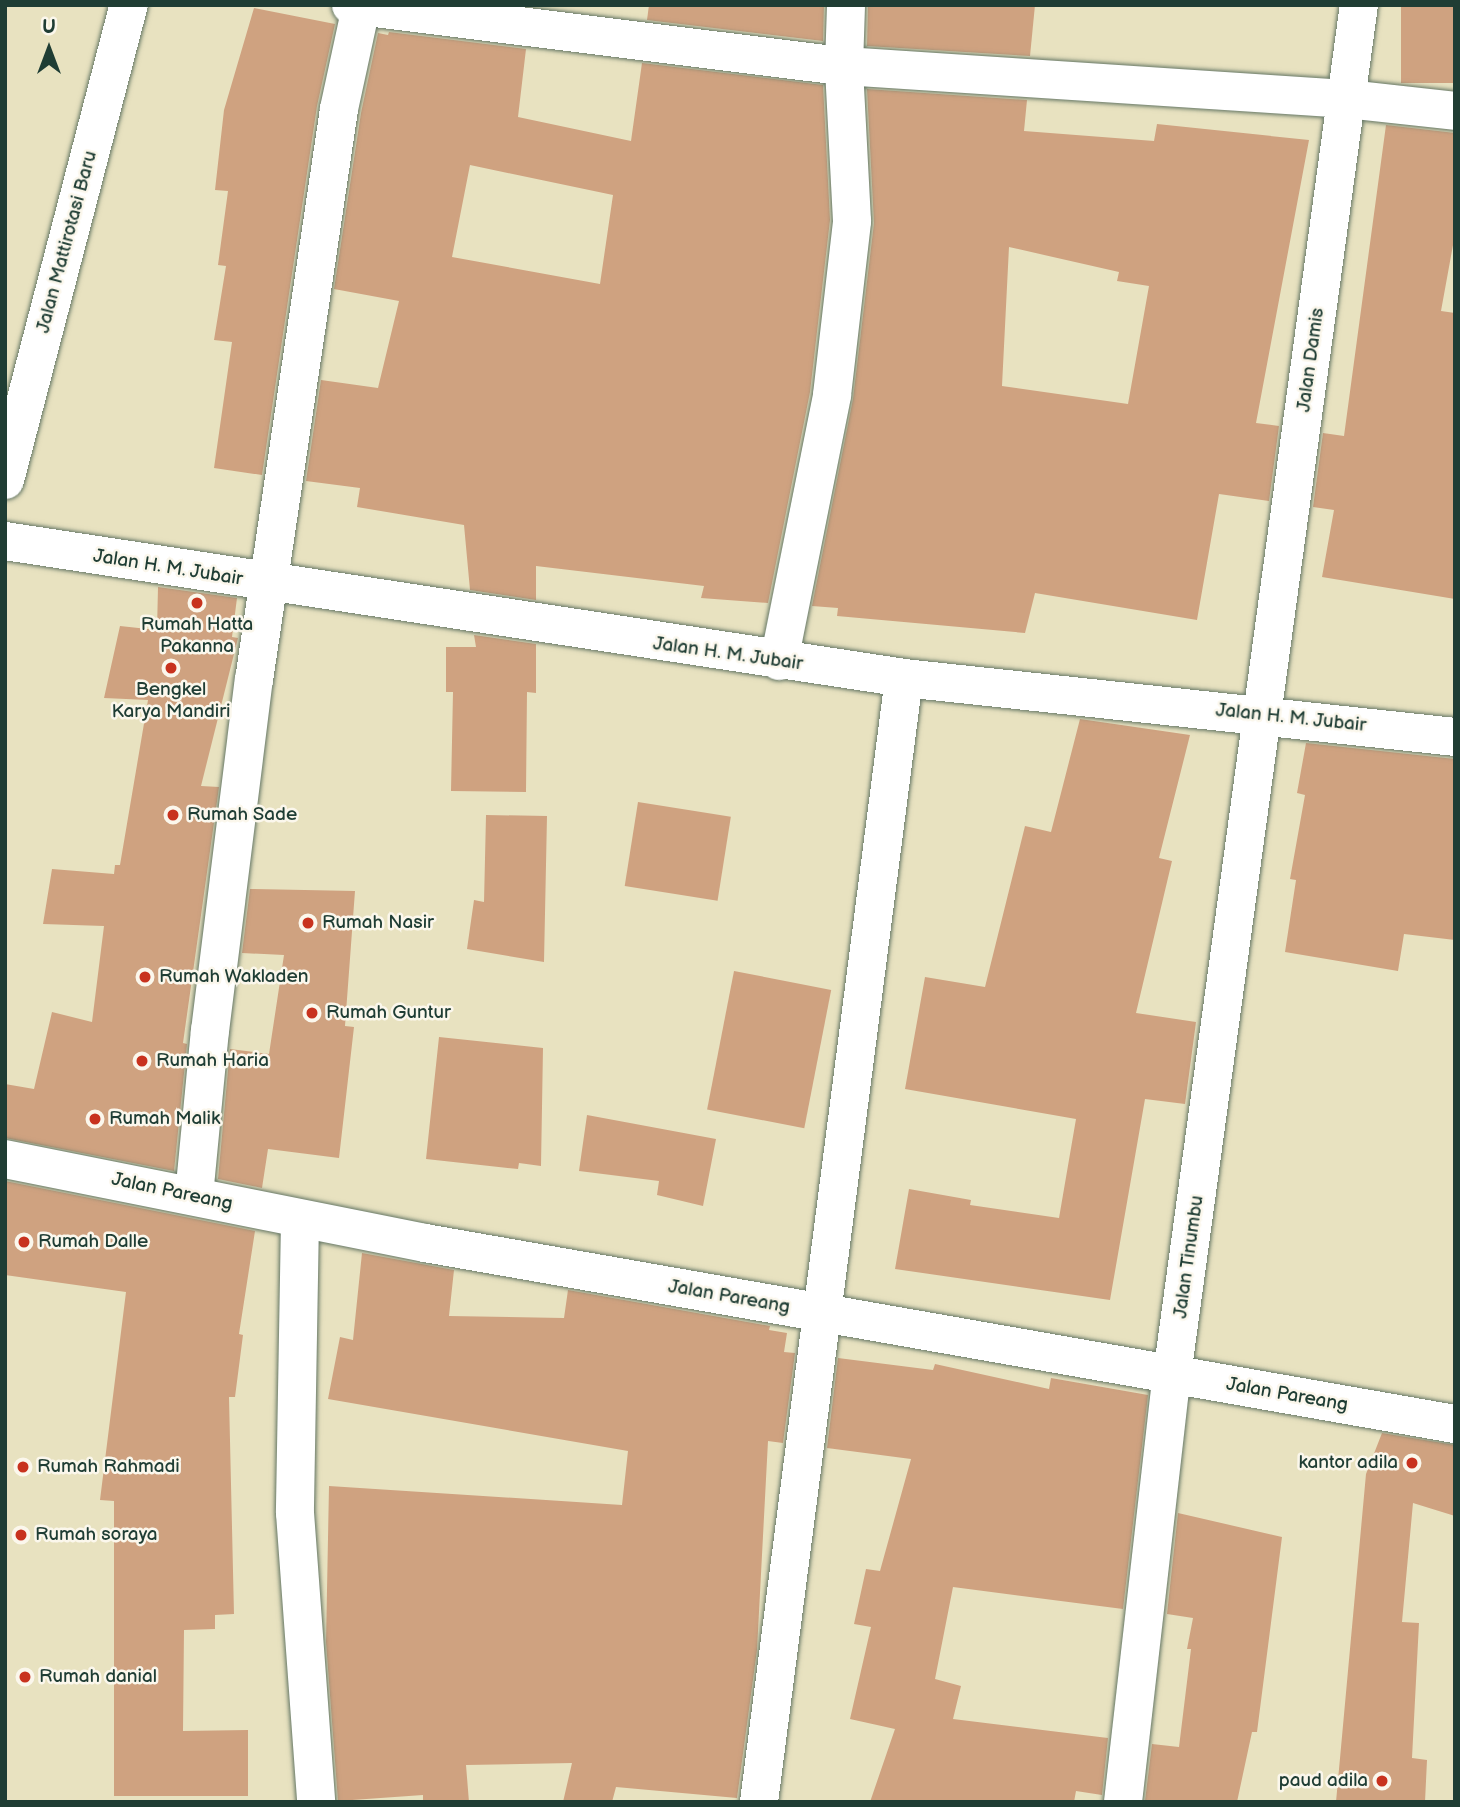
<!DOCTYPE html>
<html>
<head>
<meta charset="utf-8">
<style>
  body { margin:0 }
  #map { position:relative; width:1460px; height:1807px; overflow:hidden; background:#e8e2c0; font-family:"Balsamiq Sans",sans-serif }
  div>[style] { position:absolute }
  .building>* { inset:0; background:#cfa280; transform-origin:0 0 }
  .roads { filter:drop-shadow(0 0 2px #657765) drop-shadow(0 0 2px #657765) }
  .minor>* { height:38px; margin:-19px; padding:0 19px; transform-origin:19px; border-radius:19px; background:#fff }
  .dots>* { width:19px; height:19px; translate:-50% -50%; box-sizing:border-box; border:4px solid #fbf7ec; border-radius:50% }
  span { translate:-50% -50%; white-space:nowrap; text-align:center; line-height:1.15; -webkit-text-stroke:5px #fbf7ec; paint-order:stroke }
  .street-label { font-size:19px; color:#1f3d34 }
  .poi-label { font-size:19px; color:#1f3d34 }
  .left { translate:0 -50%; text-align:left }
  .right { translate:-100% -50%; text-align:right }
  .frame { position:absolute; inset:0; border:7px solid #1f3d34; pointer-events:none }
  .north { position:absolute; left:14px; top:14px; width:70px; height:70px; -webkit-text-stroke:5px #fbf7ec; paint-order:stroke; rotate:0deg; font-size:19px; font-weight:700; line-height:28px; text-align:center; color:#1f3d34 }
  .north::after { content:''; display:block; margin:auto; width:24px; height:32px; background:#1f3d34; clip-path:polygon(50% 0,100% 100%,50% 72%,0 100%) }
</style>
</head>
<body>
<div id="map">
  <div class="building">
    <i style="clip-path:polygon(649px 5px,824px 5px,823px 41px,647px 20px)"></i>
    <i style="clip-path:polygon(868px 5px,1035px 5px,1030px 56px,867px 46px)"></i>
    <i style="left:1401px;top:5px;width:54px;height:78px"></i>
    <i style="clip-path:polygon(254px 8px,335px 24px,317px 106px,262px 475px,214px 468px,232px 342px,214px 340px,226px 266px,218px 265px,228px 191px,215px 190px,224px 110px)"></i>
    <i style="clip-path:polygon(evenodd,389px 32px,526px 49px,518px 117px,631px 141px,642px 63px,823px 85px,830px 220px,810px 392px,768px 603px,701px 598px,704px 586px,536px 566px,536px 600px,470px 590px,464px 525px,357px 507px,360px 488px,306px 481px,321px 380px,378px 388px,399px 301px,334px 289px,361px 113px,378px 33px,388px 35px,389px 32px,470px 165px,613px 195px,600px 284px,452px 257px,470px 165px)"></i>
    <i style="clip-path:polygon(evenodd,867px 89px,1027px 100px,1024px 131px,1154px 141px,1157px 124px,1309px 140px,1256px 423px,1279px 426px,1269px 501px,1219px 494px,1197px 620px,1035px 593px,1025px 633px,837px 616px,838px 608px,812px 606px,853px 399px,874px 223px,867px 89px,1009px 247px,1119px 272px,1117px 281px,1149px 286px,1128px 404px,1002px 386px,1009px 247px)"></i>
    <i style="clip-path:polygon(1386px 125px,1455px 133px,1455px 234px,1441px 311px,1455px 313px,1455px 599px,1322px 577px,1334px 510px,1313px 507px,1323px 433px,1344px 436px)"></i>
    <i style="clip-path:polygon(158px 587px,237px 598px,232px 637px,238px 638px,201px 786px,219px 787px,183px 1043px,187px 1044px,174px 1171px,5px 1138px,5px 1084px,34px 1089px,52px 1012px,92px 1022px,104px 926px,43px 924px,52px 869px,114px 874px,115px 865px,120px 865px,148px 700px,104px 698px,120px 626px,157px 630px)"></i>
    <i style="clip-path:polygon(474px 635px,536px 644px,536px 693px,527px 692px,526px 792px,451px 791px,453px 692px,446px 692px,446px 647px,476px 647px)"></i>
    <i style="clip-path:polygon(1080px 719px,1190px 735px,1159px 858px,1172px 861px,1136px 1013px,1196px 1022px,1185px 1104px,1145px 1099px,1110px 1300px,895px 1269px,909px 1189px,971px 1200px,970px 1205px,1059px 1218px,1076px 1119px,905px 1089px,925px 977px,985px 987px,1025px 826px,1051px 832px)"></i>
    <i style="clip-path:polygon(1306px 743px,1455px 759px,1455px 940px,1404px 934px,1398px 971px,1285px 952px,1296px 880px,1290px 879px,1305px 795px,1297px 793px)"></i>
    <i style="left:638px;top:802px;width:94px;height:85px;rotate:9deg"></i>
    <i style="clip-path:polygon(486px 815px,547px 816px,544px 962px,467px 949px,474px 900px,484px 902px)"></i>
    <i style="clip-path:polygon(250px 889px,355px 891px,345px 1026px,354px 1027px,339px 1158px,268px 1149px,262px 1188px,218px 1179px,230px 1049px,269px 1054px,284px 955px,242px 953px)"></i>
    <i style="left:734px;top:971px;width:99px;height:141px;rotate:11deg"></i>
    <i style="clip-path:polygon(439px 1037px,543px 1048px,541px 1166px,519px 1163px,518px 1169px,426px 1159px)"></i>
    <i style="clip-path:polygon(587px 1115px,716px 1139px,703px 1206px,657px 1195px,659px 1181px,579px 1171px)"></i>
    <i style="clip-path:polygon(5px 1181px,255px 1231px,239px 1334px,243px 1335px,235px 1397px,229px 1397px,234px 1614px,215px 1615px,215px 1629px,184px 1630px,183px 1731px,248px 1730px,248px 1796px,114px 1796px,114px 1501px,100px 1500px,126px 1292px,5px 1275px)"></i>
    <i style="clip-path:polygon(362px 1253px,454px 1270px,449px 1316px,564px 1318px,568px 1290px,770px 1326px,769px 1330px,787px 1333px,784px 1352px,795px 1353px,783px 1443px,768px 1441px,757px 1650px,737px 1798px,616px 1787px,612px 1802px,563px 1802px,572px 1763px,466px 1765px,469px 1802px,423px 1802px,423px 1795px,338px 1801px,326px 1642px,329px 1486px,622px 1505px,628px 1451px,328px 1399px,340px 1337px,353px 1340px)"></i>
    <i style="clip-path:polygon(838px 1358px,933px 1370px,935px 1364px,1049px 1389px,1051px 1378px,1148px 1395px,1123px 1609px,953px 1587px,935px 1679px,961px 1686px,953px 1719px,1108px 1738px,1102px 1795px,1076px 1791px,1074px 1802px,870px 1802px,895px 1729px,850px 1719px,871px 1627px,854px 1624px,866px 1569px,880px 1571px,911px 1459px,827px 1448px)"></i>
    <i style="clip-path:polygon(1382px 1433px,1455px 1445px,1455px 1516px,1413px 1503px,1402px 1622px,1419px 1623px,1412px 1758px,1427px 1760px,1425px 1802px,1336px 1802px,1366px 1474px)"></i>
    <i style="clip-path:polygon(1178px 1513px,1282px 1537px,1257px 1732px,1252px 1732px,1237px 1802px,1145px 1801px,1152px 1744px,1179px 1747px,1191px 1649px,1187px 1649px,1193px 1618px,1167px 1614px)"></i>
  </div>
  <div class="roads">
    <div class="minor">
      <i style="left:351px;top:5px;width:497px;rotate:7.1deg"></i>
      <i style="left:844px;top:66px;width:504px;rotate:3.75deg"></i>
      <i style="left:1347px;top:99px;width:109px;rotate:6.3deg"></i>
      <i style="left:5px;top:480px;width:491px;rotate:-75.4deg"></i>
      <i style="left:5px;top:541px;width:909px;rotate:8.66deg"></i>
      <i style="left:904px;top:678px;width:554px;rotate:6.11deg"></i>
      <i style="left:779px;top:661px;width:271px;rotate:-78.7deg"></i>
      <i style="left:832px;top:395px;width:175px;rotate:-83.4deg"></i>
      <i style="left:852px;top:221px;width:155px;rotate:-93deg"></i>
      <i style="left:844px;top:66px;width:61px;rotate:-88.1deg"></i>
      <i style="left:5px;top:1159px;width:428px;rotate:11.3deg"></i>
      <i style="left:425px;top:1243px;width:1046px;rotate:9.97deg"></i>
      <i style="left:194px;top:1196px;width:166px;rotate:-84.5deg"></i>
      <i style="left:210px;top:1031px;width:354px;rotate:-82.9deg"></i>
      <i style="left:254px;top:680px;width:577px;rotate:-81.53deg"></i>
      <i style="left:339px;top:109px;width:104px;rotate:-77.8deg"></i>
      <i style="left:300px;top:1220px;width:293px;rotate:91deg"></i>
      <i style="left:295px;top:1513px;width:290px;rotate:85.8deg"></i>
      <i style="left:759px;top:1802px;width:1133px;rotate:-82.65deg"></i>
      <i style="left:1123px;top:1802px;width:430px;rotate:-83.5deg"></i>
      <i style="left:1172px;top:1375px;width:1383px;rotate:-82.23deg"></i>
    </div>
  </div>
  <div class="dots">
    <i style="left:197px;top:603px;background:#c8321e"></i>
    <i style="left:171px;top:668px;background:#c8321e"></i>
    <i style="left:173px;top:815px;background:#c8321e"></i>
    <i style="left:308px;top:923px;background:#c8321e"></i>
    <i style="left:145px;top:977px;background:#c8321e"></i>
    <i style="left:312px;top:1013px;background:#c8321e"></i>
    <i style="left:142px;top:1061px;background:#c8321e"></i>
    <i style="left:95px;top:1119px;background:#c8321e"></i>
    <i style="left:24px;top:1242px;background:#c8321e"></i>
    <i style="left:1412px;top:1463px;background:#c8321e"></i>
    <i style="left:23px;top:1467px;background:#c8321e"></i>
    <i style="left:21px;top:1535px;background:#c8321e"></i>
    <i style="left:25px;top:1677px;background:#c8321e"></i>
    <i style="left:1382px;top:1781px;background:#c8321e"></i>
  </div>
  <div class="street-label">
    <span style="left:67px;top:242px;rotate:-75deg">Jalan Mattirotasi Baru</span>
    <span style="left:1311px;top:360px;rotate:-82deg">Jalan Damis</span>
    <span style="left:168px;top:568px;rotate:9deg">Jalan H. M. Jubair</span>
    <span style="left:728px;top:654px;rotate:8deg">Jalan H. M. Jubair</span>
    <span style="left:1291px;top:718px;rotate:6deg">Jalan H. M. Jubair</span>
    <span style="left:172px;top:1192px;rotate:12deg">Jalan Pareang</span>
    <span style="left:1189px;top:1257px;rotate:-82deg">Jalan Tinumbu</span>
    <span style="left:729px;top:1297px;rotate:10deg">Jalan Pareang</span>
    <span style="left:1287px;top:1395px;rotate:10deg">Jalan Pareang</span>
  </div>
  <div class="poi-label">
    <span style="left:197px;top:636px">Rumah Hatta<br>Pakanna</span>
    <span style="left:171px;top:701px">Bengkel<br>Karya Mandiri</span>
    <span class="left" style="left:187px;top:815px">Rumah Sade</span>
    <span class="left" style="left:322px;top:923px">Rumah Nasir</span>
    <span class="left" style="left:159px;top:977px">Rumah Wakladen</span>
    <span class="left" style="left:326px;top:1013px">Rumah Guntur</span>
    <span class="left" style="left:156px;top:1061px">Rumah Haria</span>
    <span class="left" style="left:109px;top:1119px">Rumah Malik</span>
    <span class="left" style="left:38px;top:1242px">Rumah Dalle</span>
    <span class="right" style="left:1398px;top:1463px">kantor adila</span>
    <span class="left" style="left:37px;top:1467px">Rumah Rahmadi</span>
    <span class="left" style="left:35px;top:1535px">Rumah soraya</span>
    <span class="left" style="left:39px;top:1677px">Rumah danial</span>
    <span class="right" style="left:1368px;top:1781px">paud adila</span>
  </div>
  <div class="frame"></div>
  <div class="north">U</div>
</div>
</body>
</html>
